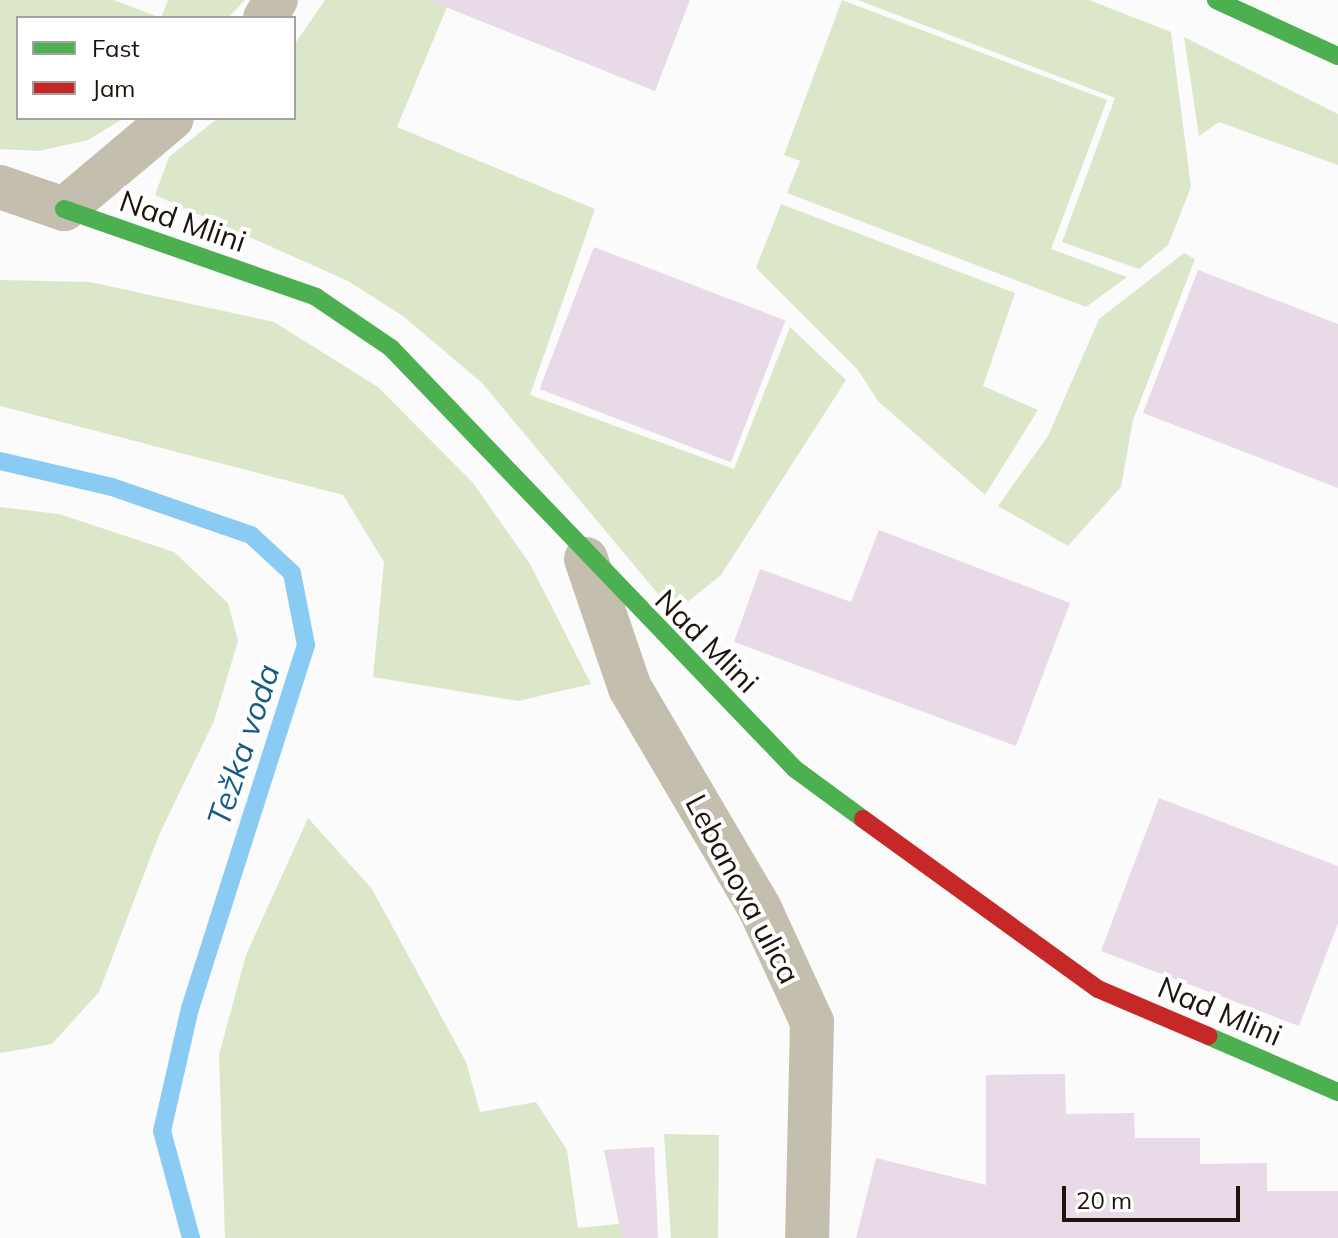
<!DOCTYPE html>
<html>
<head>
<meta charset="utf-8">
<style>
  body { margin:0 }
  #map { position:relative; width:1338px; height:1238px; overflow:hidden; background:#fbfbfb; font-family:Mulish,sans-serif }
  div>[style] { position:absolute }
  .green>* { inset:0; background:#dce7ca }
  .stream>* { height:18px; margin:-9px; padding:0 9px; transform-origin:9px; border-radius:9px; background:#8acbf4 }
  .building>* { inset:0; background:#e8dae7; transform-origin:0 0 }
  .street>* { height:44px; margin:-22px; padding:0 22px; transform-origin:22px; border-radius:22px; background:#c3beae }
  .fast>* { height:18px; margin:-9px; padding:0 9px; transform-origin:9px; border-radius:9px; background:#4caf50 }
  .jam>* { height:18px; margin:-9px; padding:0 9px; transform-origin:9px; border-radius:9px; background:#c62828 }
  span { translate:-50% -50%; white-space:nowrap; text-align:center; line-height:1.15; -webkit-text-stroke:8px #fff; paint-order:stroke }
  .street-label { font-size:30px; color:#1f130d }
  .water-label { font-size:32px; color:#165b82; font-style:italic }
  .legend { position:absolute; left:16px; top:16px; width:280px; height:104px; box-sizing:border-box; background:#fff; border:2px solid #a5a19e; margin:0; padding:10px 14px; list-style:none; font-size:24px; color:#1f130d }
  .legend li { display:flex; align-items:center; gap:16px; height:40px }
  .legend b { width:40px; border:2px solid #a5a19e }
  .scale { position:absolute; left:1062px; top:1186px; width:178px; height:36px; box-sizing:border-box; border:4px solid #1f130d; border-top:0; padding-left:10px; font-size:24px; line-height:28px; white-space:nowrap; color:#1f130d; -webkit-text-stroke:6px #fff; paint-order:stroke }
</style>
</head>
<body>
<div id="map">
  <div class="green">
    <i style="clip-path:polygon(0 0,114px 0,161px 18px,18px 18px,18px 118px,124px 118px,88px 140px,39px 151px,0 149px)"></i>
    <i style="clip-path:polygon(168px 0,245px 0,228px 18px,161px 18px)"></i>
    <i style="clip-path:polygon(325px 0,450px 0,397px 127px,595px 209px,530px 395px,734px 469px,790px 327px,846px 380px,721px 575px,674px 613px,482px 383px,403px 316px,348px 281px,155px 195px,169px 157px,218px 118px,294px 118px,294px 45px)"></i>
    <i style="clip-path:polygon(842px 0,1107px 100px,1051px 249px,1127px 277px,1086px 307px,787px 193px,800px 161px,784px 155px)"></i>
    <i style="clip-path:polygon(858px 0,1089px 0,1171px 32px,1191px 187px,1168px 245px,1139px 269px,1062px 242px,1115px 98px)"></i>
    <i style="clip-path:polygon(1184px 37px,1338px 114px,1338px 165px,1219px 122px,1199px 136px)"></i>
    <i style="clip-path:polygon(781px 204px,1015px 293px,983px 386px,1038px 410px,985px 495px,878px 401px,858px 370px,756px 268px)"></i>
    <i style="clip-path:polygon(1184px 253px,1195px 259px,1133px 420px,1121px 487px,1068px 546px,998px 506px,1048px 436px,1099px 319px)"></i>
    <i style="clip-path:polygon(0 280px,90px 282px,274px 322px,378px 387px,473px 483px,530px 564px,591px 684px,518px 701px,373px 677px,384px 562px,343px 495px,0 406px)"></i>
    <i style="clip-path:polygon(0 507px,59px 514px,174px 552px,228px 603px,238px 641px,214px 721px,159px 835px,99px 992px,52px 1044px,0 1053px)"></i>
    <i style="clip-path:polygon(308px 818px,372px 889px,466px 1062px,480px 1112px,536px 1102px,567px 1150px,578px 1228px,637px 1222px,639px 1238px,225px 1238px,219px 1055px,246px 955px)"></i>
    <i style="clip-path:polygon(664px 1134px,719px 1135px,718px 1238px,671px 1238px)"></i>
  </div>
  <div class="stream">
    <i style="left:0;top:461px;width:115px;rotate:13.1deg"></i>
    <i style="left:112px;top:487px;width:147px;rotate:19.1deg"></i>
    <i style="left:251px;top:535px;width:56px;rotate:42.8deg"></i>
    <i style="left:292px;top:573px;width:73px;rotate:79deg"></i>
    <i style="left:306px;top:645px;width:381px;rotate:107.7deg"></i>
    <i style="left:190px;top:1008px;width:126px;rotate:102.8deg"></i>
    <i style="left:162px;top:1131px;width:111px;rotate:74.8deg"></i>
  </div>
  <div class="building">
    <i style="clip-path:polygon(428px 0,690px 0,655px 91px)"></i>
    <i style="left:594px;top:247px;width:205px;height:152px;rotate:21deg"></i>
    <i style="clip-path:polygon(1198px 270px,1338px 324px,1338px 488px,1143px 413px)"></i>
    <i style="clip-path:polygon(879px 530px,1070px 603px,1016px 746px,734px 642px,760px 569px,851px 602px)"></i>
    <i style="clip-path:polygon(1159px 798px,1338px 866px,1338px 923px,1299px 1026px,1101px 951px)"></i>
    <i style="clip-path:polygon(1065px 1074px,1066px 1114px,1134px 1113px,1135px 1138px,1200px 1138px,1200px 1164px,1267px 1163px,1267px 1191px,1338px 1191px,1338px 1238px,856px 1238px,876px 1158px,986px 1185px,986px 1075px)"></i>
    <i style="clip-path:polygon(654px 1147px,658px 1238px,622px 1238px,604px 1150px)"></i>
  </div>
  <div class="street">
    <i style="left:265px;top:18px;width:21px;rotate:-59deg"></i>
    <i style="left:0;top:187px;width:68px;rotate:19deg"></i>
    <i style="left:64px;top:209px;width:141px;rotate:-40.1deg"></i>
    <i style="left:586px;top:559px;width:136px;rotate:71.2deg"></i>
    <i style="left:630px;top:688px;width:256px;rotate:59.5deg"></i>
    <i style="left:760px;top:909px;width:124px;rotate:65.3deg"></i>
    <i style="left:812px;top:1022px;width:216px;rotate:91.3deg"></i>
  </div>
  <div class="fast">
    <i style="left:1216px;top:0;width:134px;rotate:24.7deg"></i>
    <i style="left:64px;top:209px;width:267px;rotate:19.2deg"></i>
    <i style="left:316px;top:297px;width:91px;rotate:34.2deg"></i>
    <i style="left:391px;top:348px;width:583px;rotate:46.18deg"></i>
    <i style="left:795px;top:769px;width:84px;rotate:36.3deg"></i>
    <i style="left:1208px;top:1036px;width:142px;rotate:23.3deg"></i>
  </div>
  <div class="jam">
    <i style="left:863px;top:819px;width:290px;rotate:35.9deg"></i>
    <i style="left:1098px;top:989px;width:120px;rotate:23.1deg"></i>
  </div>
  <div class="street-label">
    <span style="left:183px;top:221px;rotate:19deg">Nad Mlini</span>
    <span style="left:707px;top:641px;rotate:45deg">Nad Mlini</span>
    <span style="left:743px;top:889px;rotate:62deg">Lebanova ulica</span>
    <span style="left:1220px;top:1011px;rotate:23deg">Nad Mlini</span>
  </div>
  <div class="water-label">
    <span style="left:243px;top:745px;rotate:-72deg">Težka voda</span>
  </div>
  <ul class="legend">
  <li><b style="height:10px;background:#4caf50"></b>Fast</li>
  <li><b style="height:10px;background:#c62828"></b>Jam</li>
  </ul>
  <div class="scale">20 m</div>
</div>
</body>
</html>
